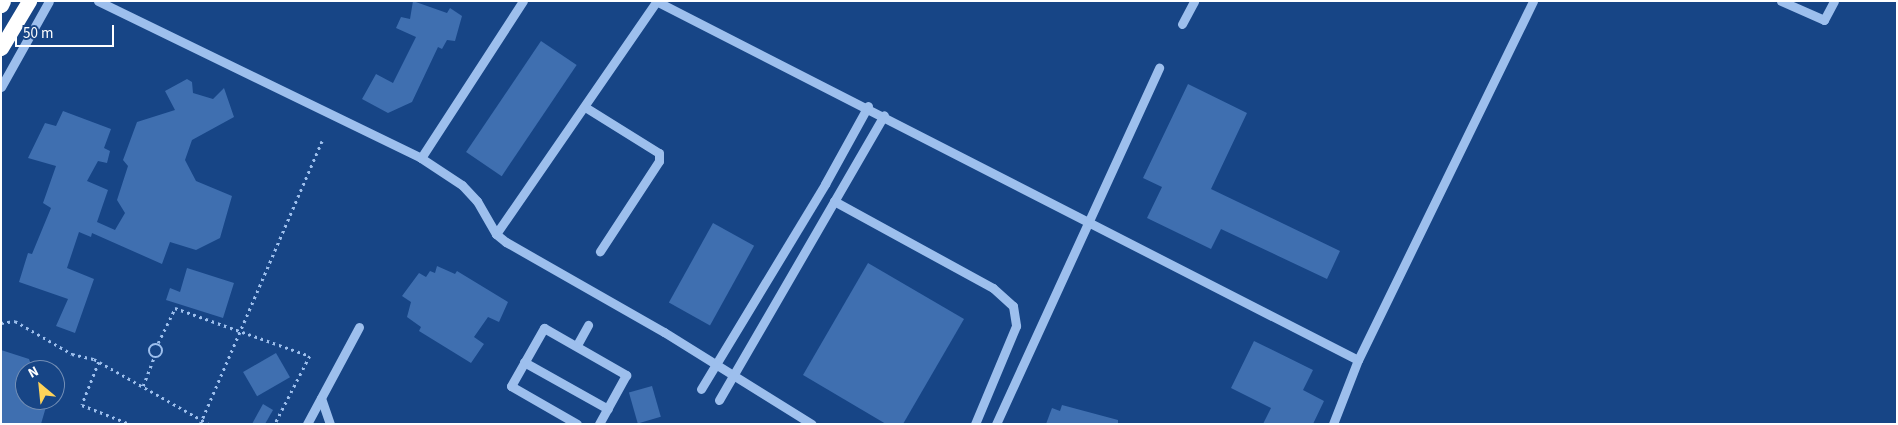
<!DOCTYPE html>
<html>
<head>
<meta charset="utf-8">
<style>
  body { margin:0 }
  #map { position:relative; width:1898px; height:425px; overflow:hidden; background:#174586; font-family:"Source Sans 3",sans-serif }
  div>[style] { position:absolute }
  .building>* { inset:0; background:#3f6fb0; transform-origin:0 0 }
  .path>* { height:2.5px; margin-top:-1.25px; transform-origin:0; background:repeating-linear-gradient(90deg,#9dbfed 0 2.5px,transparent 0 6.5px) }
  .path>.ring { margin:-1.25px; padding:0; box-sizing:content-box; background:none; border:2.5px solid #9dbfed; border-radius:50% }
  .minor>* { height:9px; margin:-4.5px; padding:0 4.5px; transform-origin:4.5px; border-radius:4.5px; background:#9dbfed }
  .highway>* { height:15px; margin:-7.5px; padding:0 7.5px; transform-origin:7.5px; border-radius:7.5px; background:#fff }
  span { translate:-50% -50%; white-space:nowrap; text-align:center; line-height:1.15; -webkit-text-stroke:5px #174586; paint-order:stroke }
  .frame { position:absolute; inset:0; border:2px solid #fff; pointer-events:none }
  .north { position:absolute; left:15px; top:360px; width:50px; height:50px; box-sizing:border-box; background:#174586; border:1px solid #748fb6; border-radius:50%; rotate:332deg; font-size:14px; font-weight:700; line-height:20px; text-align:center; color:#fff }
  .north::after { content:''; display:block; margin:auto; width:18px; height:22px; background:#ffd359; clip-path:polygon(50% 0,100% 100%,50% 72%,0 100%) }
  .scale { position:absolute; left:15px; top:25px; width:99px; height:22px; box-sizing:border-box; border:2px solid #fff; border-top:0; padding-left:6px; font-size:15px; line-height:18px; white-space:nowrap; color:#fff; -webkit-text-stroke:4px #174586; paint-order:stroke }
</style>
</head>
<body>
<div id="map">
  <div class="building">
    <i style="clip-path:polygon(413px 1px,447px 13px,450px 8px,462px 16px,455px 41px,447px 40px,442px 49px,438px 47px,412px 102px,388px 113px,362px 99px,376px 74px,393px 83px,416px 37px,396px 28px,401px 17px,410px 19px)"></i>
    <i style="left:541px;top:41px;width:43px;height:134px;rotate:34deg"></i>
    <i style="clip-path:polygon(187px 79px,192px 82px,193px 93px,213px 99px,224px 88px,234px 117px,192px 140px,185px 160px,196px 181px,232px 196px,220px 238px,196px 250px,170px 242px,162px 264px,92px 233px,91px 237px,79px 232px,67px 268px,94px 279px,75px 333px,56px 326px,68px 299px,19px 282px,28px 253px,32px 254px,51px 208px,43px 203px,56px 166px,28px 158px,45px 123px,56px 126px,63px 111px,111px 129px,104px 148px,110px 151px,107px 163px,98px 161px,87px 181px,108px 190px,97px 222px,115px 230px,125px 213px,117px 200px,128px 166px,123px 160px,137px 122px,175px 110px,165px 91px)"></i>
    <i style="clip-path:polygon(1188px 84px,1247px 113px,1211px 189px,1340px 251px,1327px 279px,1221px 229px,1211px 249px,1147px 218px,1162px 187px,1143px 178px)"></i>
    <i style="left:713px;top:223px;width:47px;height:91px;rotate:29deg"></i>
    <i style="clip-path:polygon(868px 263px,964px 319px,903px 424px,886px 424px,803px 375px)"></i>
    <i style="clip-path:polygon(437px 266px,455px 274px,457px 271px,508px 302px,499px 322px,488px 317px,474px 337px,484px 344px,471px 363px,419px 331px,421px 327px,407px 317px,411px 302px,402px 296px,419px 273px,426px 277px,430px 271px,435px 273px)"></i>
    <i style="clip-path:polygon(187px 268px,234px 283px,223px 318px,166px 300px,170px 288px,180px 292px)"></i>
    <i style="clip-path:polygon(1254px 341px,1313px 370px,1303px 390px,1324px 401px,1313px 424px,1263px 424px,1271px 408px,1231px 388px)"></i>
    <i style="clip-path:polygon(1px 350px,29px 359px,33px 370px,25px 370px,25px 400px,48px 400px,41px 424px,1px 424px)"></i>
    <i style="left:276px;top:353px;width:28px;height:38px;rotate:60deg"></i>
    <i style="left:652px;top:386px;width:32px;height:24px;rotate:74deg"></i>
    <i style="clip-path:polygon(263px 404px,273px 410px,265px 424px,252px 424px)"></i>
    <i style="clip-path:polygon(1062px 405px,1118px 420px,1118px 424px,1046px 424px,1052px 408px,1060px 411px)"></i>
  </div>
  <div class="path">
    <i style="left:1px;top:323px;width:14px;rotate:-8deg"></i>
    <i style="left:15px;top:321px;width:66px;rotate:30.1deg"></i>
    <i style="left:72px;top:354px;width:23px;rotate:13deg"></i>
    <i style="left:94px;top:359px;width:132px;rotate:29.5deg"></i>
    <i style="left:158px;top:343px;width:39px;rotate:-64deg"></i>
    <i style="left:175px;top:308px;width:143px;rotate:19.6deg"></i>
    <i style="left:310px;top:356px;width:76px;rotate:117.2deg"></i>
    <i class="ring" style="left:149px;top:344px;width:11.5px;height:11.5px"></i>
    <i style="left:99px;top:362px;width:46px;rotate:111.6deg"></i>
    <i style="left:82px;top:405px;width:52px;rotate:21.6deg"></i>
    <i style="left:143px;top:386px;width:30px;rotate:-69deg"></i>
    <i style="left:200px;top:424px;width:308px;rotate:-66.7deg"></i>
  </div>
  <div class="minor">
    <i style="left:98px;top:1px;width:359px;rotate:25.9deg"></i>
    <i style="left:421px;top:158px;width:187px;rotate:-57deg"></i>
    <i style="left:656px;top:1px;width:788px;rotate:27.09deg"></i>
    <i style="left:1781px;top:1px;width:47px;rotate:23.8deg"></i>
    <i style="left:1824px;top:20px;width:21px;rotate:-62deg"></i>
    <i style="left:1182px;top:24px;width:26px;rotate:-62deg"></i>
    <i style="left:1px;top:87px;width:98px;rotate:-60.8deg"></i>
    <i style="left:585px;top:107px;width:87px;rotate:31.9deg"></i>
    <i style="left:659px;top:153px;width:8px;rotate:90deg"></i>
    <i style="left:659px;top:161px;width:108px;rotate:123.2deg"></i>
    <i style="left:421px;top:158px;width:49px;rotate:33.4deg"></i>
    <i style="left:462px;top:185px;width:22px;rotate:47deg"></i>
    <i style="left:477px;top:201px;width:38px;rotate:60deg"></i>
    <i style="left:496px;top:234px;width:13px;rotate:39deg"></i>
    <i style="left:506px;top:242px;width:182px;rotate:29.7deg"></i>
    <i style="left:664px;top:332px;width:174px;rotate:31.9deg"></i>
    <i style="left:834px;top:201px;width:181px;rotate:28.7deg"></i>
    <i style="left:993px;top:288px;width:27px;rotate:42deg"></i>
    <i style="left:1013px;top:306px;width:20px;rotate:81deg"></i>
    <i style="left:1016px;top:326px;width:106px;rotate:112.7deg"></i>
    <i style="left:496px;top:234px;width:283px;rotate:-55.4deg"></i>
    <i style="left:577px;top:345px;width:23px;rotate:-61deg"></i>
    <i style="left:524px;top:362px;width:96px;rotate:29.2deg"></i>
    <i style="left:701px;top:389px;width:240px;rotate:-58.8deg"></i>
    <i style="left:825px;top:184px;width:89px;rotate:-61.1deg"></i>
    <i style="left:321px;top:398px;width:28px;rotate:71deg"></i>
    <i style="left:719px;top:400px;width:329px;rotate:-59.9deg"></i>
    <i style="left:307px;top:424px;width:110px;rotate:-61.8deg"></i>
    <i style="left:577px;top:424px;width:76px;rotate:-150.1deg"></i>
    <i style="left:511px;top:386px;width:67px;rotate:-60.4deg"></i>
    <i style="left:544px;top:328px;width:95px;rotate:29.8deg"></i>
    <i style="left:626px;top:375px;width:56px;rotate:118.9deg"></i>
    <i style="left:996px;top:424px;width:392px;rotate:-65.4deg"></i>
    <i style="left:1333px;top:424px;width:69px;rotate:-68.7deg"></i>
    <i style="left:1358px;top:360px;width:399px;rotate:-64deg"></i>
  </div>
  <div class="highway">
    <i style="left:1px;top:5px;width:4px;rotate:-63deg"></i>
    <i style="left:1px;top:48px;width:55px;rotate:-59.2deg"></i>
  </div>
  <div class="frame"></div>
  <div class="north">N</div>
  <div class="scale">50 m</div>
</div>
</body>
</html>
